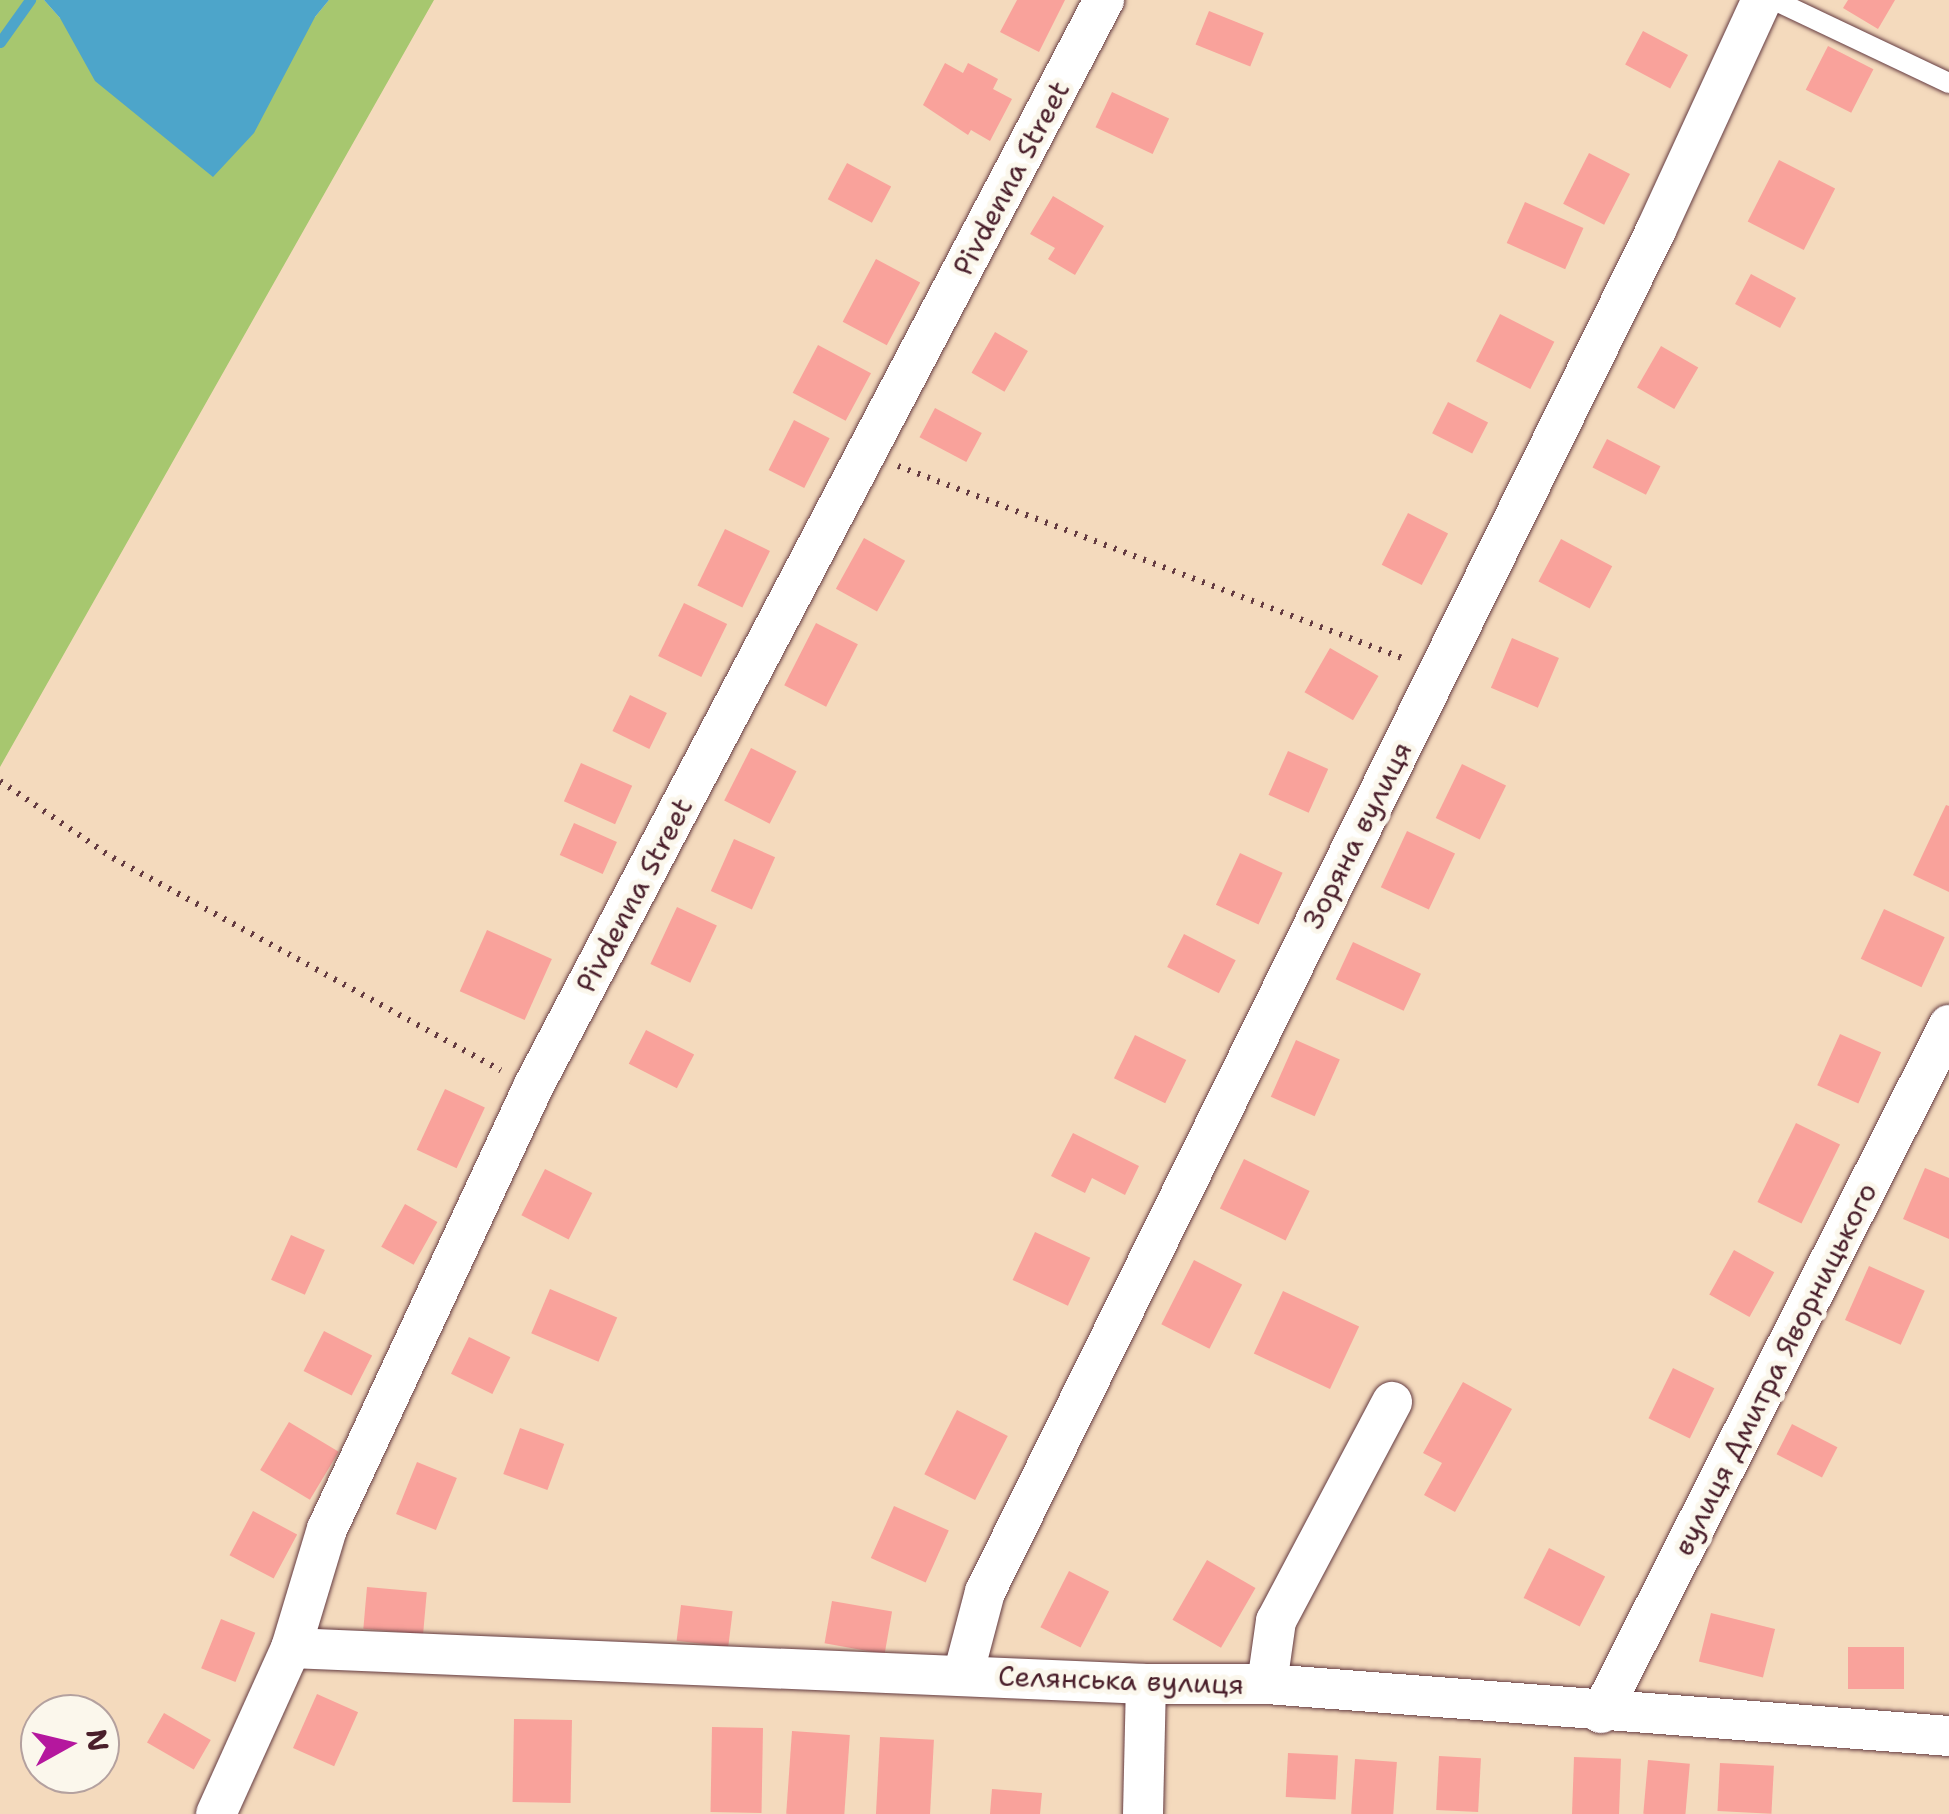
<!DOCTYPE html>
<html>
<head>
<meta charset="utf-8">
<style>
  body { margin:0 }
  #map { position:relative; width:1949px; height:1814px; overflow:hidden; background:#f4dabd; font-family:"Shantell Sans",sans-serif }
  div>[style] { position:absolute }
  .green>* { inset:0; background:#a7c76f }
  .water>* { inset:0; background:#4da5ca }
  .stream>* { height:11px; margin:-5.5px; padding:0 5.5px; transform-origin:5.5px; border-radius:5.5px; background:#4da5ca }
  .building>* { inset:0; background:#f9a29b; transform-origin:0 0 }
  .path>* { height:6px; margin-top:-3px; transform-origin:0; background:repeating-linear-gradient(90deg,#643b41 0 2.5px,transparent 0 10.5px) }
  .roads { filter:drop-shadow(0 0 2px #643b41) drop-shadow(0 0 2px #643b41) }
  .lane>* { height:20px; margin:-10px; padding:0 10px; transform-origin:10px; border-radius:10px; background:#fff }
  .street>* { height:40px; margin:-20px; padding:0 20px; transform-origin:20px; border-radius:20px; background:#fff }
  span { translate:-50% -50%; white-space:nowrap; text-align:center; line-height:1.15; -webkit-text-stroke:10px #fbf7ec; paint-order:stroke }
  .street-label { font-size:28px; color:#4a1f2b }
  .north { position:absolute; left:20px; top:1694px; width:100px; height:100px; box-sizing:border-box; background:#fbf7ec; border:2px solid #b4a19f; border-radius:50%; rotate:82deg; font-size:28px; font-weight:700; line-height:40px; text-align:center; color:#4a1f2b }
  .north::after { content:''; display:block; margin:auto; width:35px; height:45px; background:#b5179e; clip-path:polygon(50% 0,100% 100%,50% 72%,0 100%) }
</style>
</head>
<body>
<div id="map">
  <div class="green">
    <i style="clip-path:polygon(0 0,44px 0,60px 18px,315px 17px,329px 0,434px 0,0 767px)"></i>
  </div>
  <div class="water">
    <i style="clip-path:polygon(44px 0,329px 0,315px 17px,254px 133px,213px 177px,95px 81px,60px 18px)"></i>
  </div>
  <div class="stream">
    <i style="left:0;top:42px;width:52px;rotate:-54.5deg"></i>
  </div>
  <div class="building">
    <i style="clip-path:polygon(1017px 0,1065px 0,1039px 52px,1000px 32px)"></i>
    <i style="clip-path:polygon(1848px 0,1895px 0,1878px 29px,1843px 8px)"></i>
    <i style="left:1209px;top:11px;width:59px;height:36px;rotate:22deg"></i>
    <i style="left:1643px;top:31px;width:51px;height:38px;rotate:28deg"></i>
    <i style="left:1828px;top:46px;width:51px;height:49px;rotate:27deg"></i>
    <i style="clip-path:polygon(945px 63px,963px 73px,968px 63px,998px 79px,993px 89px,1012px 99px,990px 141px,971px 130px,968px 135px,923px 105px)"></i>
    <i style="left:1112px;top:92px;width:63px;height:39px;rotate:25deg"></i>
    <i style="left:1589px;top:153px;width:46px;height:57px;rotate:27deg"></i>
    <i style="left:1779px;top:160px;width:63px;height:69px;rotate:27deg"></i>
    <i style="left:847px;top:163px;width:50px;height:41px;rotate:28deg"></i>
    <i style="clip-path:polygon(1053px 196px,1104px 226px,1075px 275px,1048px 259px,1055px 248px,1030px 234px)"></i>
    <i style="left:1525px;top:202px;width:64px;height:45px;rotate:24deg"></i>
    <i style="left:876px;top:259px;width:50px;height:71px;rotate:28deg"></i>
    <i style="left:1751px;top:274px;width:51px;height:34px;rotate:28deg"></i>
    <i style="left:1500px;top:314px;width:61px;height:53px;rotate:27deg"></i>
    <i style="left:995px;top:332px;width:38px;height:47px;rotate:30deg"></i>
    <i style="left:818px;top:345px;width:60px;height:54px;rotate:28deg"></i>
    <i style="left:1661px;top:346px;width:43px;height:48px;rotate:30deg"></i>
    <i style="left:1448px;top:402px;width:45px;height:35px;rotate:27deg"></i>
    <i style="left:935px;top:408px;width:53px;height:33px;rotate:28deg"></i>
    <i style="left:794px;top:420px;width:40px;height:56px;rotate:27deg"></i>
    <i style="left:1607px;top:439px;width:60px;height:32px;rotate:27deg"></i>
    <i style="left:1408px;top:513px;width:45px;height:58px;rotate:27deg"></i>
    <i style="left:725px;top:529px;width:50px;height:63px;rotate:26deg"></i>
    <i style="left:864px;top:538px;width:47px;height:58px;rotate:29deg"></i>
    <i style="left:1561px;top:539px;width:58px;height:48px;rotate:28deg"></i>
    <i style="left:684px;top:603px;width:48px;height:59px;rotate:26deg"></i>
    <i style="left:816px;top:623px;width:47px;height:70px;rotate:27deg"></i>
    <i style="left:1512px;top:638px;width:51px;height:54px;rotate:23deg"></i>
    <i style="left:1330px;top:648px;width:56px;height:51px;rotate:30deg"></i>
    <i style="left:630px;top:695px;width:41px;height:40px;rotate:26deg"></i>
    <i style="left:751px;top:748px;width:51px;height:59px;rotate:27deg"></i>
    <i style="left:1288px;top:751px;width:44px;height:48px;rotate:24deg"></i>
    <i style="left:581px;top:763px;width:56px;height:42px;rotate:24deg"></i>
    <i style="left:1462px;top:764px;width:49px;height:60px;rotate:26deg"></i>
    <i style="clip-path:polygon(1946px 805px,1949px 806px,1949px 892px,1913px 875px)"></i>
    <i style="left:574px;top:823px;width:47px;height:35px;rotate:24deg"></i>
    <i style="left:1407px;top:831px;width:53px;height:62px;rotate:25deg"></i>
    <i style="left:734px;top:839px;width:45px;height:57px;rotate:24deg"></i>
    <i style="left:1240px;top:853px;width:47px;height:57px;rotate:25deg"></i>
    <i style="left:677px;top:907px;width:44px;height:63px;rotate:25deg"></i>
    <i style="left:1884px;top:909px;width:67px;height:55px;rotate:25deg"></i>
    <i style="left:487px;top:930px;width:71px;height:67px;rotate:24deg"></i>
    <i style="left:1184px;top:934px;width:58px;height:37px;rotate:27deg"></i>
    <i style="left:1353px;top:942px;width:75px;height:41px;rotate:25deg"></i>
    <i style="left:646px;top:1030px;width:54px;height:38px;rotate:27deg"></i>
    <i style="left:1840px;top:1034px;width:45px;height:56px;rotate:24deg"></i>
    <i style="left:1135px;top:1035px;width:57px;height:48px;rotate:26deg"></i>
    <i style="left:1296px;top:1040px;width:48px;height:62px;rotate:24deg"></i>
    <i style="left:445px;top:1089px;width:44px;height:67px;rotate:25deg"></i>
    <i style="left:1796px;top:1123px;width:49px;height:88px;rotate:26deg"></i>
    <i style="clip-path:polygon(1073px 1133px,1139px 1166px,1125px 1195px,1092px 1178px,1085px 1193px,1051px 1176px)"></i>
    <i style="left:1244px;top:1159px;width:73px;height:55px;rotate:26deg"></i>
    <i style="clip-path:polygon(1925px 1168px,1949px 1178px,1949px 1239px,1903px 1219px)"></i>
    <i style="left:545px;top:1169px;width:53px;height:52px;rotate:27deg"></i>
    <i style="left:405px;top:1204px;width:37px;height:49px;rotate:29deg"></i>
    <i style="left:1035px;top:1232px;width:61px;height:53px;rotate:25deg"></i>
    <i style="left:291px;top:1235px;width:37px;height:49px;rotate:24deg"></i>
    <i style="left:1734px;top:1250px;width:46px;height:51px;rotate:29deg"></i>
    <i style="left:1194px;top:1260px;width:54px;height:72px;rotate:27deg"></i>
    <i style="left:1869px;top:1266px;width:61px;height:59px;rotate:24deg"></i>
    <i style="left:550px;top:1289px;width:73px;height:48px;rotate:23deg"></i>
    <i style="left:1283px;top:1291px;width:84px;height:69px;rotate:25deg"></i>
    <i style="left:324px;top:1331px;width:54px;height:45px;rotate:27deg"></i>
    <i style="left:469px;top:1337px;width:46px;height:41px;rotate:26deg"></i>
    <i style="left:1673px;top:1368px;width:46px;height:56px;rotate:26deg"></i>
    <i style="clip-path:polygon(1463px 1382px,1512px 1409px,1455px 1512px,1424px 1495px,1442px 1463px,1423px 1453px)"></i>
    <i style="left:957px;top:1410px;width:57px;height:72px;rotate:27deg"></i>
    <i style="left:289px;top:1422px;width:58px;height:56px;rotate:31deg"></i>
    <i style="left:1792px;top:1424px;width:51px;height:34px;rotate:27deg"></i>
    <i style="left:520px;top:1428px;width:47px;height:49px;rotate:20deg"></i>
    <i style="left:417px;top:1462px;width:43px;height:56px;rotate:22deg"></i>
    <i style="left:894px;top:1506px;width:60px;height:57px;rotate:24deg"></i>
    <i style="left:253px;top:1511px;width:50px;height:50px;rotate:28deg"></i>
    <i style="left:1549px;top:1548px;width:63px;height:56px;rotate:27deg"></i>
    <i style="left:1207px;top:1560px;width:56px;height:69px;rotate:30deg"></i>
    <i style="left:1069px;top:1571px;width:45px;height:63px;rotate:27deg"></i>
    <i style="left:367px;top:1587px;width:60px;height:42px;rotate:5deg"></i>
    <i style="left:832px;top:1601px;width:61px;height:43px;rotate:10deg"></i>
    <i style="left:681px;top:1605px;width:52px;height:36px;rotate:7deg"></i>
    <i style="left:1711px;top:1613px;width:66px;height:50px;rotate:14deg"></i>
    <i style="left:221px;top:1619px;width:37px;height:53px;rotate:22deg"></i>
    <i style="left:1848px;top:1647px;width:56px;height:42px"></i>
    <i style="left:317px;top:1694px;width:45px;height:59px;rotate:24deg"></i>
    <i style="left:164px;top:1713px;width:54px;height:34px;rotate:30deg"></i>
    <i style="left:514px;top:1719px;width:58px;height:83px;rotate:1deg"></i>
    <i style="left:712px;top:1727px;width:51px;height:85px;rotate:1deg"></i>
    <i style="left:792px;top:1731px;width:58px;height:83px;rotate:4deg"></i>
    <i style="left:880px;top:1737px;width:54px;height:77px;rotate:3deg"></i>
    <i style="left:1288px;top:1753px;width:50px;height:44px;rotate:3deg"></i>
    <i style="left:1439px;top:1756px;width:42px;height:54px;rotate:3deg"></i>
    <i style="left:1574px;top:1757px;width:47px;height:57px;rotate:2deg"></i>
    <i style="left:1355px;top:1759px;width:42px;height:55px;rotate:4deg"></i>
    <i style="left:1648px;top:1760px;width:42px;height:54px;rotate:5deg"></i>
    <i style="left:1720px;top:1763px;width:54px;height:48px;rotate:3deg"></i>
    <i style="clip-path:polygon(992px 1789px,1042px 1793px,1040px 1814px,990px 1814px)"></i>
  </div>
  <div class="path">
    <i style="left:898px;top:466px;width:542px;rotate:20.84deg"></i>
    <i style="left:0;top:781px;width:137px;rotate:34.3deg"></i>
    <i style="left:113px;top:858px;width:442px;rotate:28.7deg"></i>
  </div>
  <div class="roads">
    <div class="lane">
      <i style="left:1774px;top:0;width:194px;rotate:25.4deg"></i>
    </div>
    <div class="street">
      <i style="left:291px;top:1648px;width:856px;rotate:2.41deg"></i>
      <i style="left:1146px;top:1684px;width:121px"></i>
      <i style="left:1267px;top:1684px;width:684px;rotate:4.36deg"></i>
      <i style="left:963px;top:1675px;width:86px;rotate:-75.2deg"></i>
      <i style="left:985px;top:1592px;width:1518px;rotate:-63.77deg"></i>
      <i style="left:1656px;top:230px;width:253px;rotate:-65.3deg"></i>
      <i style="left:1267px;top:1684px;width:64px;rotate:-81.9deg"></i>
      <i style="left:1276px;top:1621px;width:248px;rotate:-62.1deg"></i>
      <i style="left:1601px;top:1713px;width:771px;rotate:-63.17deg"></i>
      <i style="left:216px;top:1814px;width:182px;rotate:-65.7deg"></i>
      <i style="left:291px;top:1648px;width:124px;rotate:-73.2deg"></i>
      <i style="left:327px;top:1529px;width:488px;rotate:-65deg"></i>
      <i style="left:533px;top:1087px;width:1228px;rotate:-62.29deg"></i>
      <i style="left:1143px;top:1814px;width:130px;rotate:-88.7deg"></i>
    </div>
  </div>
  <div class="street-label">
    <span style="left:1011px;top:178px;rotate:-62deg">Pivdenna Street</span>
    <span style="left:1357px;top:835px;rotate:-63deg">Зоряна вулиця</span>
    <span style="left:634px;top:895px;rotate:-62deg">Pivdenna Street</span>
    <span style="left:1775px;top:1369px;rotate:-63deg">вулиця Дмитра Яворницького</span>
    <span style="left:1121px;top:1680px;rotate:2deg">Селянська вулиця</span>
  </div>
  <div class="north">N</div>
</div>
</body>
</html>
